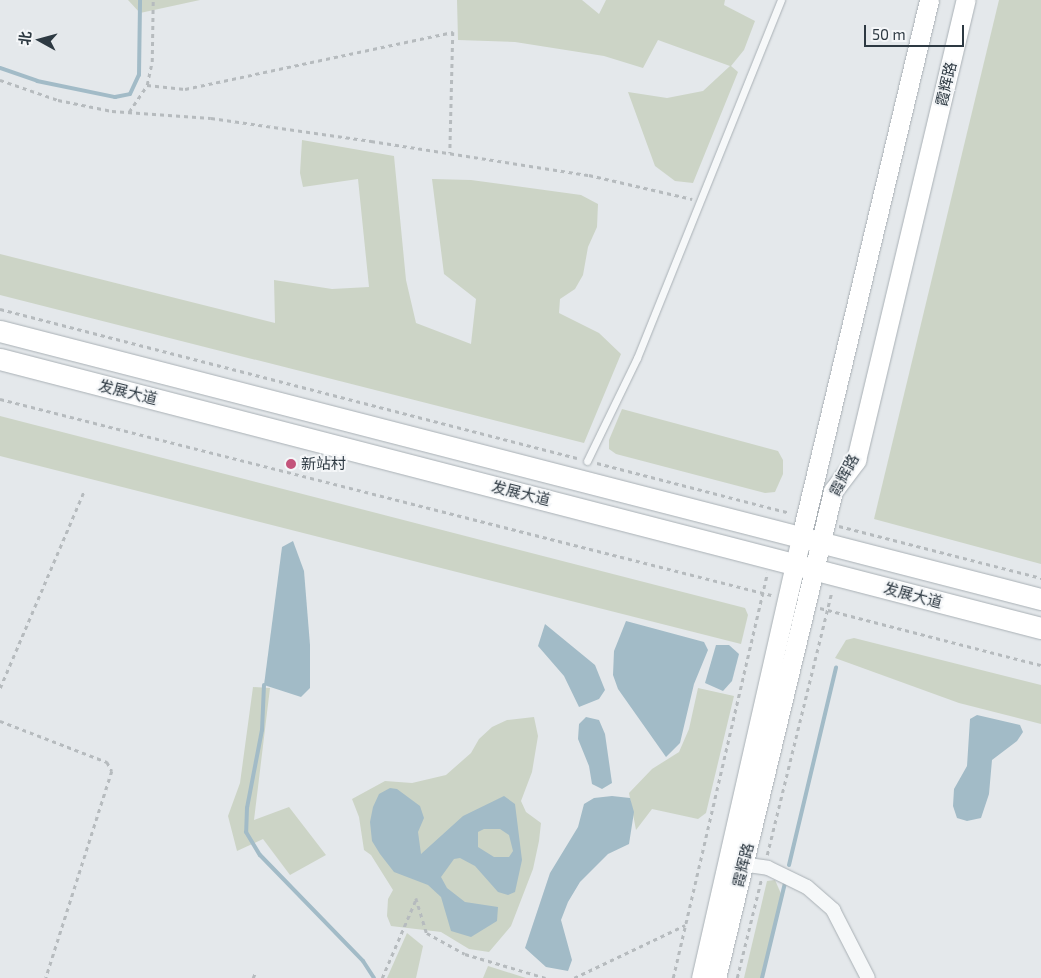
<!DOCTYPE html>
<html>
<head>
<meta charset="utf-8">
<style>
  body { margin:0 }
  #map { position:relative; width:1041px; height:978px; overflow:hidden; background:#e4e8eb; font-family:"Exo 2","Noto Sans SC",sans-serif }
  div>[style] { position:absolute }
  .green>* { inset:0; background:#ccd4c6 }
  .water>* { inset:0; background:#a2bbc7 }
  .stream>* { height:4px; margin:-2px; padding:0 2px; transform-origin:2px; border-radius:2px; background:#a2bbc7 }
  .path>* { height:2.5px; margin-top:-1.25px; transform-origin:0; background:repeating-linear-gradient(90deg,#b6bbbe 0 4px,transparent 0 8px) }
  .roads { filter:drop-shadow(0 0 1px #a9b0b5) drop-shadow(0 0 1px #a9b0b5) }
  .lane>* { height:7px; margin:-3.5px; padding:0 3.5px; transform-origin:3.5px; border-radius:3.5px; background:#f6f8f9 }
  .street>* { height:14px; margin:-7px; padding:0 7px; transform-origin:7px; border-radius:7px; background:#f6f8f9 }
  .secondary>* { height:19px; margin:-9.5px; padding:0 9.5px; transform-origin:9.5px; border-radius:9.5px; background:#fff }
  .primary>* { height:21px; margin:-10.5px; padding:0 10.5px; transform-origin:10.5px; border-radius:10.5px; background:#fff }
  .dots>* { width:14px; height:14px; translate:-50% -50%; box-sizing:border-box; border:2px solid #f4f6f8; border-radius:50% }
  span { translate:-50% -50%; white-space:nowrap; text-align:center; line-height:1.15; -webkit-text-stroke:4px #f4f6f8; paint-order:stroke }
  .street-label { font-size:15px; color:#2d3942 }
  .poi-label { font-size:15px; color:#2d3942 }
  .left { translate:0 -50%; text-align:left }
  .north { position:absolute; left:15px; top:15px; width:50px; height:50px; -webkit-text-stroke:4px #f4f6f8; paint-order:stroke; rotate:277deg; font-size:14px; font-weight:700; line-height:20px; text-align:center; color:#2d3942 }
  .north::after { content:''; display:block; margin:auto; width:18px; height:22px; background:#2d3942; clip-path:polygon(50% 0,100% 100%,50% 72%,0 100%) }
  .scale { position:absolute; left:864px; top:25px; width:100px; height:22px; box-sizing:border-box; border:2px solid #2d3942; border-top:0; padding-left:6px; font-size:15px; line-height:18px; white-space:nowrap; color:#2d3942; -webkit-text-stroke:4px #f4f6f8; paint-order:stroke }
</style>
</head>
<body>
<div id="map">
  <div class="green">
    <i style="clip-path:polygon(128px 0,200px 0,140px 13px)"></i>
    <i style="clip-path:polygon(457px 0,582px 0,599px 14px,606px 0,725px 0,724px 5px,755px 21px,744px 50px,731px 66px,738px 72px,693px 183px,675px 181px,655px 166px,628px 92px,667px 98px,703px 91px,730px 66px,658px 40px,643px 68px,604px 56px,515px 42px,458px 40px)"></i>
    <i style="clip-path:polygon(999px 0,1041px 0,1041px 564px,874px 519px)"></i>
    <i style="clip-path:polygon(302px 140px,394px 156px,406px 280px,416px 323px,471px 344px,476px 299px,444px 274px,432px 179px,471px 180px,581px 195px,598px 204px,597px 227px,588px 247px,583px 275px,575px 289px,560px 299px,559px 313px,599px 333px,621px 354px,584px 443px,0 295px,0 254px,275px 323px,274px 280px,332px 289px,369px 287px,358px 179px,303px 187px,300px 173px)"></i>
    <i style="clip-path:polygon(622px 409px,778px 451px,783px 460px,783px 474px,775px 492px,765px 493px,616px 454px,609px 449px,609px 440px)"></i>
    <i style="clip-path:polygon(0 416px,745px 608px,748px 615px,741px 644px,0 456px)"></i>
    <i style="clip-path:polygon(854px 638px,1041px 685px,1041px 724px,959px 703px,835px 658px,846px 640px)"></i>
    <i style="clip-path:polygon(253px 687px,270px 688px,254px 820px,289px 807px,326px 855px,290px 875px,263px 839px,237px 851px,228px 816px,240px 783px)"></i>
    <i style="clip-path:polygon(698px 688px,734px 696px,706px 813px,698px 819px,652px 809px,636px 830px,629px 793px,652px 769px,679px 752px,689px 729px)"></i>
    <i style="clip-path:polygon(534px 717px,538px 736px,532px 772px,521px 801px,526px 812px,541px 823px,539px 841px,533px 869px,511px 926px,489px 952px,469px 949px,441px 932px,391px 926px,387px 916px,388px 899px,393px 890px,371px 855px,364px 850px,359px 817px,352px 799px,385px 781px,412px 783px,446px 775px,471px 753px,479px 739px,492px 727px,507px 720px)"></i>
    <i style="clip-path:polygon(775px 880px,782px 896px,762px 978px,744px 978px,767px 881px)"></i>
    <i style="clip-path:polygon(407px 933px,423px 946px,416px 978px,387px 978px)"></i>
    <i style="clip-path:polygon(488px 966px,526px 978px,483px 978px)"></i>
  </div>
  <div class="water">
    <i style="clip-path:polygon(293px 541px,304px 571px,310px 645px,310px 688px,301px 697px,264px 685px,282px 547px)"></i>
    <i style="clip-path:polygon(626px 621px,704px 642px,708px 650px,694px 684px,680px 743px,666px 757px,618px 689px,613px 675px,614px 651px)"></i>
    <i style="clip-path:polygon(545px 624px,595px 665px,605px 690px,599px 699px,579px 707px,564px 676px,538px 646px)"></i>
    <i style="clip-path:polygon(716px 645px,729px 645px,739px 654px,732px 681px,723px 691px,705px 683px)"></i>
    <i style="clip-path:polygon(977px 715px,1020px 725px,1023px 732px,1017px 741px,992px 760px,989px 794px,981px 818px,967px 821px,957px 818px,953px 806px,954px 789px,967px 766px,970px 719px)"></i>
    <i style="clip-path:polygon(586px 717px,599px 720px,605px 734px,612px 783px,602px 789px,592px 784px,589px 766px,578px 739px,579px 724px)"></i>
    <i style="clip-path:polygon(evenodd,390px 788px,397px 789px,420px 806px,424px 818px,418px 832px,421px 854px,463px 816px,504px 796px,515px 804px,522px 860px,515px 892px,508px 895px,498px 892px,475px 866px,460px 858px,454px 859px,441px 877px,447px 888px,465px 902px,498px 907px,497px 921px,471px 937px,451px 931px,441px 897px,428px 885px,394px 872px,380px 854px,372px 841px,370px 822px,373px 807px,379px 794px,390px 788px,484px 829px,500px 829px,509px 835px,513px 851px,509px 857px,494px 857px,478px 847px,478px 832px,484px 829px)"></i>
    <i style="clip-path:polygon(612px 796px,630px 798px,634px 812px,629px 844px,608px 854px,580px 882px,568px 902px,561px 920px,572px 960px,568px 971px,546px 967px,525px 948px,550px 873px,578px 827px,584px 804px,594px 798px)"></i>
  </div>
  <div class="stream">
    <i style="left:0;top:68px;width:39px;rotate:19deg"></i>
    <i style="left:37px;top:81px;width:80px;rotate:11.6deg"></i>
    <i style="left:115px;top:97px;width:15px;rotate:-11deg"></i>
    <i style="left:130px;top:94px;width:21px;rotate:-65deg"></i>
    <i style="left:139px;top:75px;width:75px;rotate:-89.2deg"></i>
    <i style="left:264px;top:685px;width:45px;rotate:92.5deg"></i>
    <i style="left:262px;top:730px;width:79px;rotate:100.9deg"></i>
    <i style="left:247px;top:808px;width:24px;rotate:92deg"></i>
    <i style="left:246px;top:832px;width:27px;rotate:59deg"></i>
    <i style="left:260px;top:855px;width:148px;rotate:45.8deg"></i>
    <i style="left:363px;top:961px;width:20px;rotate:57deg"></i>
    <i style="left:789px;top:865px;width:203px;rotate:-76.6deg"></i>
    <i style="left:762px;top:978px;width:98px;rotate:-76.4deg"></i>
  </div>
  <div class="path">
    <i style="left:0;top:80px;width:61px;rotate:19deg"></i>
    <i style="left:58px;top:100px;width:55px;rotate:11.5deg"></i>
    <i style="left:112px;top:111px;width:99px;rotate:4deg"></i>
    <i style="left:211px;top:118px;width:162px;rotate:8.2deg"></i>
    <i style="left:371px;top:141px;width:221px;rotate:8.9deg"></i>
    <i style="left:589px;top:175px;width:106px;rotate:13.1deg"></i>
    <i style="left:147px;top:85px;width:38px;rotate:6deg"></i>
    <i style="left:185px;top:89px;width:274px;rotate:-12deg"></i>
    <i style="left:453px;top:32px;width:121px;rotate:91.4deg"></i>
    <i style="left:129px;top:112px;width:32px;rotate:-56deg"></i>
    <i style="left:147px;top:85px;width:24px;rotate:-78deg"></i>
    <i style="left:152px;top:62px;width:62px;rotate:-89.1deg"></i>
    <i style="left:0;top:309px;width:596px;rotate:14.48deg"></i>
    <i style="left:0;top:399px;width:796px;rotate:14.26deg"></i>
    <i style="left:597px;top:463px;width:199px;rotate:14.5deg"></i>
    <i style="left:839px;top:526px;width:209px;rotate:14.4deg"></i>
    <i style="left:820px;top:608px;width:228px;rotate:14.5deg"></i>
    <i style="left:0;top:688px;width:214px;rotate:-66.9deg"></i>
    <i style="left:0;top:721px;width:115px;rotate:21deg"></i>
    <i style="left:107px;top:762px;width:10px;rotate:61deg"></i>
    <i style="left:112px;top:771px;width:217px;rotate:107.7deg"></i>
    <i style="left:767px;top:855px;width:272px;rotate:-76.2deg"></i>
    <i style="left:416px;top:898px;width:37px;rotate:73deg"></i>
    <i style="left:427px;top:933px;width:43px;rotate:28.9deg"></i>
    <i style="left:465px;top:954px;width:84px;rotate:16.5deg"></i>
    <i style="left:253px;top:978px;width:5px;rotate:-68deg"></i>
    <i style="left:382px;top:978px;width:86px;rotate:-66.7deg"></i>
    <i style="left:574px;top:978px;width:123px;rotate:-25.5deg"></i>
    <i style="left:673px;top:978px;width:416px;rotate:-76.9deg"></i>
    <i style="left:737px;top:978px;width:101px;rotate:-76.2deg"></i>
  </div>
  <div class="roads">
    <div class="lane">
      <i style="left:587px;top:461px;width:114px;rotate:-64.1deg"></i>
      <i style="left:637px;top:358px;width:386px;rotate:-68.1deg"></i>
    </div>
    <div class="street">
      <i style="left:734px;top:863px;width:34px;rotate:8deg"></i>
      <i style="left:768px;top:868px;width:43px;rotate:26deg"></i>
      <i style="left:807px;top:887px;width:35px;rotate:41deg"></i>
      <i style="left:833px;top:910px;width:76px;rotate:62.8deg"></i>
    </div>
    <div class="secondary">
      <i style="left:701px;top:978px;width:452px;rotate:-77.2deg"></i>
      <i style="left:801px;top:537px;width:552px;rotate:-76.59deg"></i>
      <i style="left:716px;top:978px;width:501px;rotate:-76.49deg"></i>
      <i style="left:833px;top:491px;width:39px;rotate:-53deg"></i>
      <i style="left:856px;top:460px;width:473px;rotate:-76.6deg"></i>
    </div>
    <div class="primary">
      <i style="left:0;top:331px;width:1075px;rotate:14.44deg"></i>
      <i style="left:0;top:359px;width:1075px;rotate:14.49deg"></i>
    </div>
  </div>
  <div class="dots">
    <i style="left:291px;top:464px;background:#c4547b"></i>
  </div>
  <div class="street-label">
    <span style="left:946px;top:84px;rotate:-77deg">霞辉路</span>
    <span style="left:128px;top:392px;rotate:14deg">发展大道</span>
    <span style="left:844px;top:475px;rotate:-62deg">霞辉路</span>
    <span style="left:521px;top:493px;rotate:14deg">发展大道</span>
    <span style="left:913px;top:595px;rotate:15deg">发展大道</span>
    <span style="left:743px;top:865px;rotate:-76deg">霞辉路</span>
  </div>
  <div class="poi-label">
    <span class="left" style="left:301px;top:464px">新站村</span>
  </div>
  <div class="north">北</div>
  <div class="scale">50 m</div>
</div>
</body>
</html>
